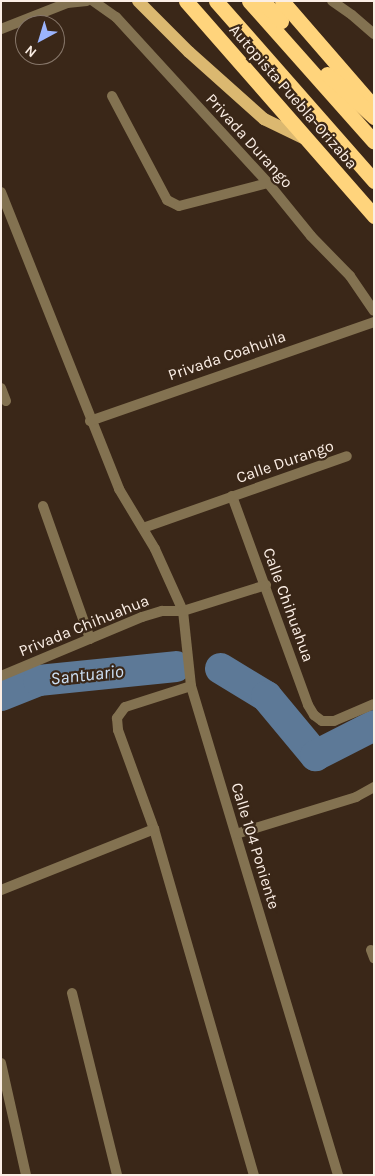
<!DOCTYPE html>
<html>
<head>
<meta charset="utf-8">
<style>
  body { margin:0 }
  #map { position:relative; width:375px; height:1176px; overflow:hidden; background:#3a2718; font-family:Karla,sans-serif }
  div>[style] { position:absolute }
  .river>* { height:31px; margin:-15.5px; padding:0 15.5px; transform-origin:15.5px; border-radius:15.5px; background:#5d7997 }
  .street>* { height:10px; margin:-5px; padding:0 5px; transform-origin:5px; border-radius:5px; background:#837251 }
  .primary>* { height:12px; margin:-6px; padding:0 6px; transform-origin:6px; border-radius:6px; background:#dbb870 }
  .highway>* { height:15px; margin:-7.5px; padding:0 7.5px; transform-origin:7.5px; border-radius:7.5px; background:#ffd47c }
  span { translate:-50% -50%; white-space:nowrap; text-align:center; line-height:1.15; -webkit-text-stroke:4.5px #3a2718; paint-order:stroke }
  .street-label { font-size:16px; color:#fbeee5 }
  .water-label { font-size:18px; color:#cee1f6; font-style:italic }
  .frame { position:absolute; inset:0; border:2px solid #fbeee5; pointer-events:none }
  .north { position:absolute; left:15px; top:15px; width:50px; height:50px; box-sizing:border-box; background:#3a2718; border:1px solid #87776a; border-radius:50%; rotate:219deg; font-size:14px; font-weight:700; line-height:20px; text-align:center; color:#fbeee5 }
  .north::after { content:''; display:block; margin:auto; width:18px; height:22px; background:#9bb4fd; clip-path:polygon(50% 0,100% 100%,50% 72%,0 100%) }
</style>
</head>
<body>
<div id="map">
  <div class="river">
    <i style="left:220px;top:668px;width:54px;rotate:31.3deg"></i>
    <i style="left:266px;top:696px;width:77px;rotate:50.3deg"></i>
    <i style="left:315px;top:755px;width:66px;rotate:-27deg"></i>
    <i style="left:1px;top:695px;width:40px;rotate:-22deg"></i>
    <i style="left:38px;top:680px;width:138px;rotate:-5.8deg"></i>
  </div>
  <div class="street">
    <i style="left:93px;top:1px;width:28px;rotate:35deg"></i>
    <i style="left:116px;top:17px;width:225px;rotate:47.5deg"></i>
    <i style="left:268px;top:183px;width:68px;rotate:50.9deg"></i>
    <i style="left:311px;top:236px;width:56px;rotate:45.7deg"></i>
    <i style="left:350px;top:276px;width:42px;rotate:55.6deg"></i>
    <i style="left:332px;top:1px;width:24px;rotate:35deg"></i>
    <i style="left:352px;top:15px;width:29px;rotate:41deg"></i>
    <i style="left:1px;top:29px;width:71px;rotate:-21.5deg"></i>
    <i style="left:67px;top:3px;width:20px;rotate:-6deg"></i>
    <i style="left:112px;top:96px;width:118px;rotate:62.1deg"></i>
    <i style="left:167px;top:200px;width:13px;rotate:27deg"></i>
    <i style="left:179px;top:206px;width:92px;rotate:-14.5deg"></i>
    <i style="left:1px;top:192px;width:320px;rotate:68.3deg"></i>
    <i style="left:119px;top:489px;width:70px;rotate:59deg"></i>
    <i style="left:155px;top:549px;width:68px;rotate:65.7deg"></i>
    <i style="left:183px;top:611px;width:75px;rotate:83.9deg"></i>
    <i style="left:191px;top:686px;width:511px;rotate:73.27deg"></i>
    <i style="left:1px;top:388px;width:14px;rotate:69deg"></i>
    <i style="left:90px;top:421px;width:301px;rotate:-19.2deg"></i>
    <i style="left:232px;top:496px;width:222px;rotate:70deg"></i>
    <i style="left:308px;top:705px;width:12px;rotate:59deg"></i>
    <i style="left:314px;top:715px;width:10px;rotate:37deg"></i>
    <i style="left:322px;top:721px;width:12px"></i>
    <i style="left:334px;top:721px;width:43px;rotate:-23deg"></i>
    <i style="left:43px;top:506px;width:141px;rotate:70.5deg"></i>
    <i style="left:143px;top:528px;width:216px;rotate:-19.4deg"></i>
    <i style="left:1px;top:676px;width:153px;rotate:-22.7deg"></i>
    <i style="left:142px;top:617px;width:21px;rotate:-17deg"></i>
    <i style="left:162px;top:611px;width:21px"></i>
    <i style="left:183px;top:611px;width:87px;rotate:-17.4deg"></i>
    <i style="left:191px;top:686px;width:69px;rotate:162.3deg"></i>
    <i style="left:125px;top:707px;width:14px;rotate:126deg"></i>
    <i style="left:117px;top:718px;width:12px;rotate:85deg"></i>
    <i style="left:118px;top:730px;width:105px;rotate:70deg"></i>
    <i style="left:154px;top:829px;width:360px;rotate:73.9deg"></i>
    <i style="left:236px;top:834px;width:126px;rotate:-17.1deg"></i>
    <i style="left:356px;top:797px;width:21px;rotate:-29deg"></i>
    <i style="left:1px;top:890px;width:165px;rotate:-21.7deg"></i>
    <i style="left:371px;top:950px;width:9px;rotate:69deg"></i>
    <i style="left:72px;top:993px;width:187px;rotate:76.1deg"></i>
    <i style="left:1px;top:1063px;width:115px;rotate:77.4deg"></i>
  </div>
  <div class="primary">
    <i style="left:138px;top:1px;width:72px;rotate:45deg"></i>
    <i style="left:189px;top:52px;width:101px;rotate:41.8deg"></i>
    <i style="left:264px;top:119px;width:46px;rotate:26deg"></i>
  </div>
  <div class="highway">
    <i style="left:186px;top:1px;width:286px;rotate:48.8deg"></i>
    <i style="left:216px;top:1px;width:240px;rotate:48.7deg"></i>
    <i style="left:249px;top:1px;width:188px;rotate:48.4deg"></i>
    <i style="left:263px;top:1px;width:27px;rotate:48deg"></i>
    <i style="left:282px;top:1px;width:139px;rotate:49.1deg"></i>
    <i style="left:327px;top:74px;width:64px;rotate:42.5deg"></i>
  </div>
  <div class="street-label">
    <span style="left:293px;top:97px;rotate:49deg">Autopista Puebla-Orizaba</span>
    <span style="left:249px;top:141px;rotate:48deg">Privada Durango</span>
    <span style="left:227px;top:356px;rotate:-19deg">Privada Coahuila</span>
    <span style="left:285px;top:462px;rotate:-19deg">Calle Durango</span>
    <span style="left:288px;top:605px;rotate:70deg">Calle Chihuahua</span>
    <span style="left:84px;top:626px;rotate:-22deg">Privada Chihuahua</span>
    <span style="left:255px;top:846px;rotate:73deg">Calle 104 Poniente</span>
  </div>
  <div class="water-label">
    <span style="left:87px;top:675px;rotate:-6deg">Santuario</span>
  </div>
  <div class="frame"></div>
  <div class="north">N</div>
</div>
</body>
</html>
